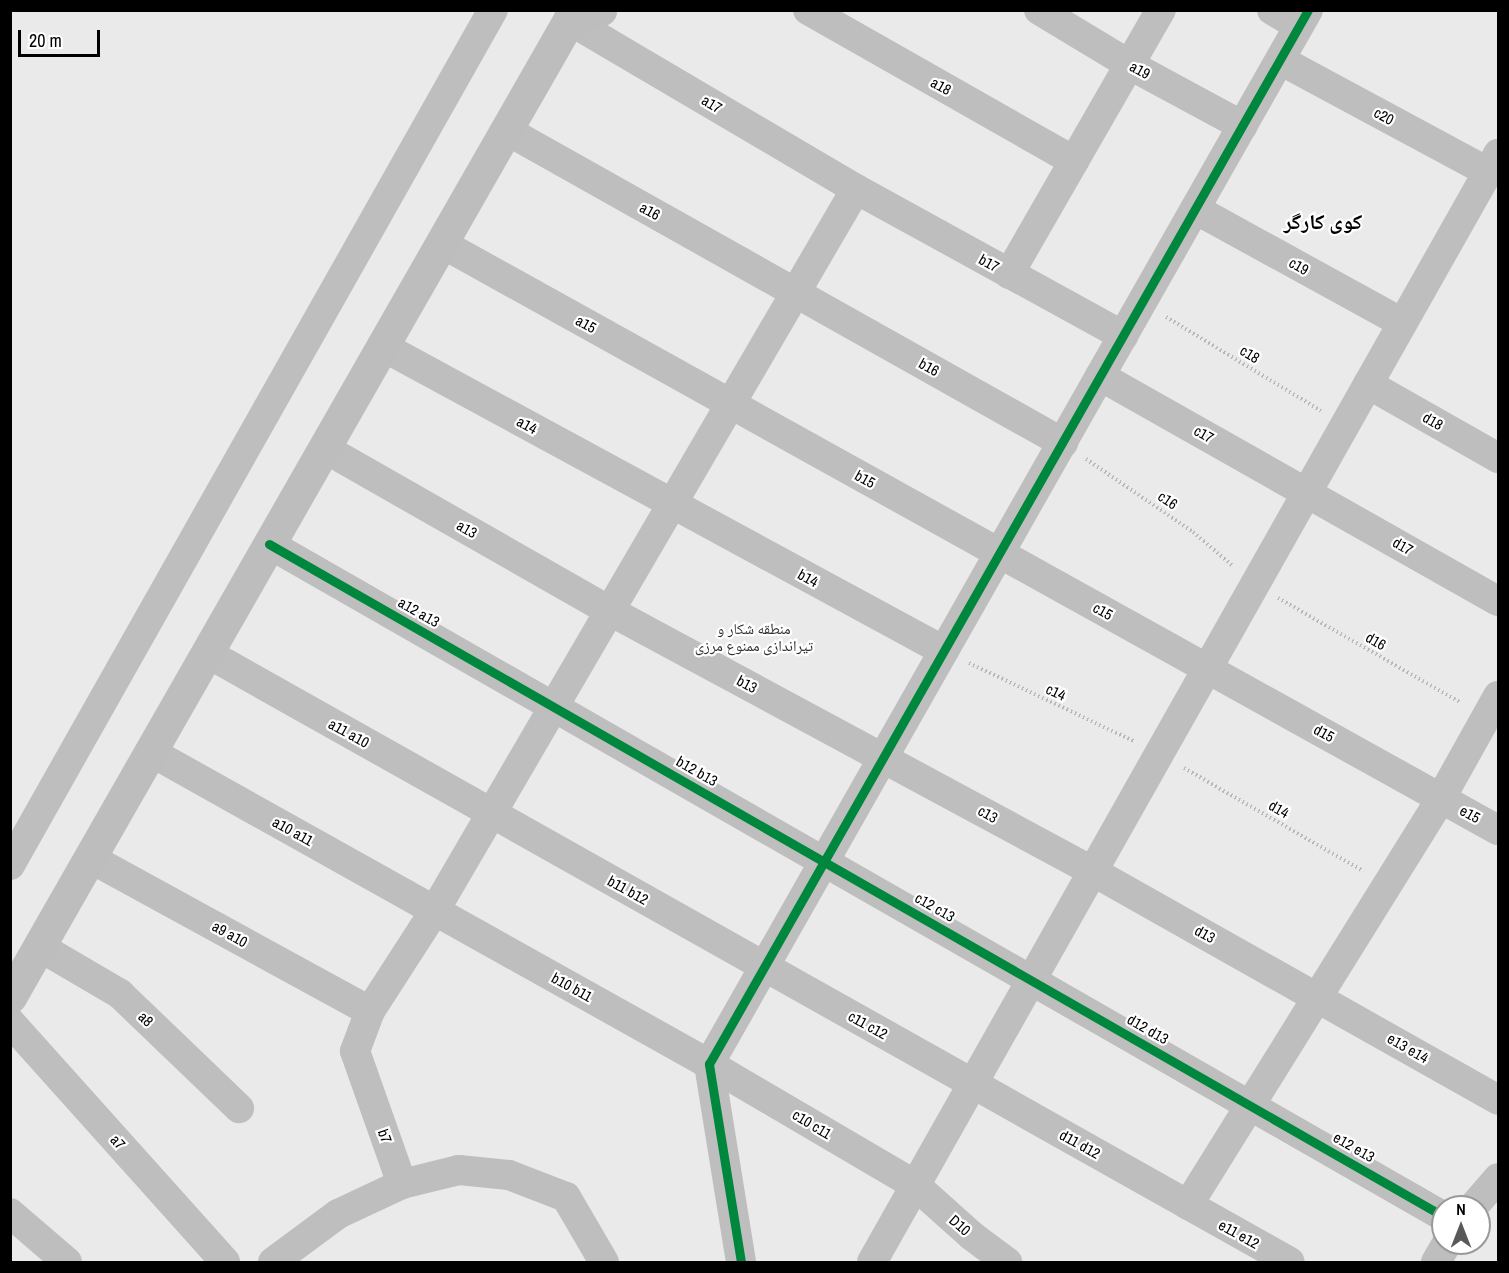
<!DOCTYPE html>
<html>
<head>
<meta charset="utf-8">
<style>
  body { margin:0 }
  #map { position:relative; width:1509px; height:1273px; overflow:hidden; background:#fff; font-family:"Archivo Narrow","Noto Naskh Arabic",sans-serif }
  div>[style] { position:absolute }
  .green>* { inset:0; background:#eaeaea }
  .path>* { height:4px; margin-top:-2px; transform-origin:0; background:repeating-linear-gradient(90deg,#b8b8b8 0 1.5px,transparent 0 4.5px) }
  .minor>* { height:30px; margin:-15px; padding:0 15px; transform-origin:15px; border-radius:15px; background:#bebebe }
  .major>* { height:33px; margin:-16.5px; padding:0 16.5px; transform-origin:16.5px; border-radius:16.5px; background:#bdbdbd }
  .cycleway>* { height:9px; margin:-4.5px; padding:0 4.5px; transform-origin:4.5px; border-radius:4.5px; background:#00873e }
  span { translate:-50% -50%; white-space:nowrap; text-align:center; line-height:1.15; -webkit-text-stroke:4.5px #fff; paint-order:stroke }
  .street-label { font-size:15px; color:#000 }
  .park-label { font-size:15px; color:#303030 }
  .district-label { font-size:21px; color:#000; font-weight:700 }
  .frame { position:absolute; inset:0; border:12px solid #000; pointer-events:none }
  .north { position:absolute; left:1431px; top:1195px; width:60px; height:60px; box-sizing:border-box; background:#fff; border:2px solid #999; border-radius:50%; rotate:0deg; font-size:16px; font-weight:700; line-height:24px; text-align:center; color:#000 }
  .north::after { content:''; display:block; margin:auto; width:21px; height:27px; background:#595959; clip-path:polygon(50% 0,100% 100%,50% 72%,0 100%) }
  .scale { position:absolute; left:18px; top:30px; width:82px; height:27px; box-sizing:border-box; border:3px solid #000; border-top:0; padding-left:8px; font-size:18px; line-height:21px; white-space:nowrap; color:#000; -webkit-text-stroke:4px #fff; paint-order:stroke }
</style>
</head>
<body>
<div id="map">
  <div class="green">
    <i style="clip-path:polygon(evenodd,10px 11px,1498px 11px,1498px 1262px,11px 1262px,10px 11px,1443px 1207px,1479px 1207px,1479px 1243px,1443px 1243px,1443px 1207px)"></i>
  </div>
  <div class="path">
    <i style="left:1166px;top:317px;width:181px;rotate:31.2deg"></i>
    <i style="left:1086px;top:459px;width:130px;rotate:34.3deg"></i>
    <i style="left:1193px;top:532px;width:52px;rotate:40.4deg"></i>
    <i style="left:1278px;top:598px;width:211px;rotate:29.8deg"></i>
    <i style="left:969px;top:663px;width:182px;rotate:25.4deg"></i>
    <i style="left:1184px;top:768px;width:207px;rotate:29.9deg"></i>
  </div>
  <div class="minor">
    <i style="left:808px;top:10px;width:306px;rotate:29.6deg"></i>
    <i style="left:1039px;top:10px;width:106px;rotate:31.1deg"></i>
    <i style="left:1130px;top:65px;width:128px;rotate:28.4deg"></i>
    <i style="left:1272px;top:10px;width:31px;rotate:31deg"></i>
    <i style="left:569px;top:20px;width:333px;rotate:30.5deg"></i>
    <i style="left:856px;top:189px;width:305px;rotate:28.8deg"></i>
    <i style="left:1280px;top:60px;width:236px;rotate:28.3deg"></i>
    <i style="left:506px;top:130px;width:639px;rotate:29.33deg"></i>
    <i style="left:1195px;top:209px;width:236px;rotate:28.8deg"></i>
    <i style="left:441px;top:243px;width:1209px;rotate:29.05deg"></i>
    <i style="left:1009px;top:274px;width:305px;rotate:-60.1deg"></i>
    <i style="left:382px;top:346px;width:639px;rotate:28.49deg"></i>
    <i style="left:1100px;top:376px;width:457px;rotate:29.5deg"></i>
    <i style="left:1368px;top:384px;width:150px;rotate:29.6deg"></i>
    <i style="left:324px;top:448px;width:329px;rotate:29.7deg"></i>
    <i style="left:610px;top:611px;width:548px;rotate:28.34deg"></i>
    <i style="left:1092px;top:871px;width:466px;rotate:29.4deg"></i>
    <i style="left:269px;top:544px;width:1353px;rotate:29.79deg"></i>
    <i style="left:207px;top:653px;width:1242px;rotate:29.35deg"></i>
    <i style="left:151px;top:752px;width:639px;rotate:29.21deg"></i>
    <i style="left:709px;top:1064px;width:239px;rotate:30.4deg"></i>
    <i style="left:915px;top:1185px;width:76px;rotate:41.8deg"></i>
    <i style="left:972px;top:1236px;width:44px;rotate:36.6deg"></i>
    <i style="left:90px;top:858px;width:319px;rotate:28.7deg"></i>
    <i style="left:10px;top:865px;width:982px;rotate:-60.54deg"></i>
    <i style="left:40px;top:947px;width:93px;rotate:30.4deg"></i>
    <i style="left:120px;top:994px;width:165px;rotate:43.8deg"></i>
    <i style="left:10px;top:1022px;width:322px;rotate:48.1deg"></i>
    <i style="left:402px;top:1184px;width:141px;rotate:-109.5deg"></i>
    <i style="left:355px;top:1051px;width:43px;rotate:-69.4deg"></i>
    <i style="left:370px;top:1011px;width:120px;rotate:-57.2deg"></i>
    <i style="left:435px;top:910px;width:835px;rotate:-59.72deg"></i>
    <i style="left:1188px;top:1205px;width:479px;rotate:-58.1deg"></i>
    <i style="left:1441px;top:798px;width:117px;rotate:-60.8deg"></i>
    <i style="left:1473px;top:1207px;width:38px;rotate:-49deg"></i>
    <i style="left:10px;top:1213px;width:75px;rotate:40.7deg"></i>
    <i style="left:273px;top:1262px;width:81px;rotate:-36.4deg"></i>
    <i style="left:338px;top:1214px;width:71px;rotate:-25.1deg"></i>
    <i style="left:402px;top:1184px;width:59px;rotate:-13.8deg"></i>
    <i style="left:459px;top:1170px;width:50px;rotate:5.7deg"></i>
    <i style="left:509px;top:1175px;width:61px;rotate:21.1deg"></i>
    <i style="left:566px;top:1197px;width:75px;rotate:59.7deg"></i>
    <i style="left:741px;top:1262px;width:201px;rotate:-99.2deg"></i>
    <i style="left:709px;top:1064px;width:1212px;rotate:-60.39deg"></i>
    <i style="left:872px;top:1262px;width:1273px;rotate:-60.53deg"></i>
    <i style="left:1436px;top:1262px;width:22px;rotate:-60deg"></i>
  </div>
  <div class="major">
    <i style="left:10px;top:997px;width:1126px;rotate:-60.22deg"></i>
    <i style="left:569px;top:20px;width:33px;rotate:-18deg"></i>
  </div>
  <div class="cycleway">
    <i style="left:269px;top:544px;width:1353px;rotate:29.79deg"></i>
    <i style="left:741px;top:1262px;width:201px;rotate:-99.2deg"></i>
    <i style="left:709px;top:1064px;width:1212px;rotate:-60.39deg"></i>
  </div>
  <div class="street-label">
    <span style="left:1140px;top:70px;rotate:29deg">a19</span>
    <span style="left:941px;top:86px;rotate:29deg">a18</span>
    <span style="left:712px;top:104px;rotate:31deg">a17</span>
    <span style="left:1384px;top:116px;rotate:28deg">c20</span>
    <span style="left:650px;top:211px;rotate:29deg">a16</span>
    <span style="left:989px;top:263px;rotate:29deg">b17</span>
    <span style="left:1299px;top:266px;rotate:29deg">c19</span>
    <span style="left:586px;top:324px;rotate:29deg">a15</span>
    <span style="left:1250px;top:354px;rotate:31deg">c18</span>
    <span style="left:929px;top:367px;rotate:29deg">b16</span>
    <span style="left:1433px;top:421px;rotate:30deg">d18</span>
    <span style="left:527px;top:425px;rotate:29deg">a14</span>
    <span style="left:1204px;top:434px;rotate:29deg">c17</span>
    <span style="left:865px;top:479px;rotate:29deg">b15</span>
    <span style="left:1168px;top:500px;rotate:34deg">c16</span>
    <span style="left:467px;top:529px;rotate:30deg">a13</span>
    <span style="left:1403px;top:546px;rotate:30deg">d17</span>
    <span style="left:808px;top:578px;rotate:29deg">b14</span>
    <span style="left:1103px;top:611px;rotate:29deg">c15</span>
    <span style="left:419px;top:612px;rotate:30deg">a12 a13</span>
    <span style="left:1376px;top:641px;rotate:30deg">d16</span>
    <span style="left:747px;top:684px;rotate:28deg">b13</span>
    <span style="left:1056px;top:692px;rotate:25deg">c14</span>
    <span style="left:349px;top:733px;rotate:29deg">a11 a10</span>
    <span style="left:1324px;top:733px;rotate:29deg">d15</span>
    <span style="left:697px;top:771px;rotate:30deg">b12 b13</span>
    <span style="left:1279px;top:809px;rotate:30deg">d14</span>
    <span style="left:988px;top:814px;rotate:29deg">c13</span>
    <span style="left:1470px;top:814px;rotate:29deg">e15</span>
    <span style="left:293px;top:831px;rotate:29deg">a10 a11</span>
    <span style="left:628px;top:890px;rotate:29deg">b11 b12</span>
    <span style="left:935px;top:907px;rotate:30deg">c12 c13</span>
    <span style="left:230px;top:934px;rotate:29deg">a9 a10</span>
    <span style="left:1205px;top:934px;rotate:29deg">d13</span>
    <span style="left:572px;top:987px;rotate:29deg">b10 b11</span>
    <span style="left:146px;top:1019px;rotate:44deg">a8</span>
    <span style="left:868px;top:1025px;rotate:29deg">c11 c12</span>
    <span style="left:1148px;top:1029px;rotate:30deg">d12 d13</span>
    <span style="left:1408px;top:1048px;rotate:30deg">e13 e14</span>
    <span style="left:812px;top:1124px;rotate:31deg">c10 c11</span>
    <span style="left:385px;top:1136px;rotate:70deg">b7</span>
    <span style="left:118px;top:1142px;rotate:48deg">a7</span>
    <span style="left:1080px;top:1144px;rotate:29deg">d11 d12</span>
    <span style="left:1354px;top:1147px;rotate:30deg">e12 e13</span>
    <span style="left:960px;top:1225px;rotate:41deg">D10</span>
    <span style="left:1239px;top:1234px;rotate:29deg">e11 e12</span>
  </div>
  <div class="park-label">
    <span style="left:754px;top:637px">منطقه شکار و<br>تیراندازی ممنوع مرزی</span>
  </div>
  <div class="district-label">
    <span style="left:1323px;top:222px">کوی کارگر</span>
  </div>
  <div class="frame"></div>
  <div class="north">N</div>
  <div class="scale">20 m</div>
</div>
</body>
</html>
